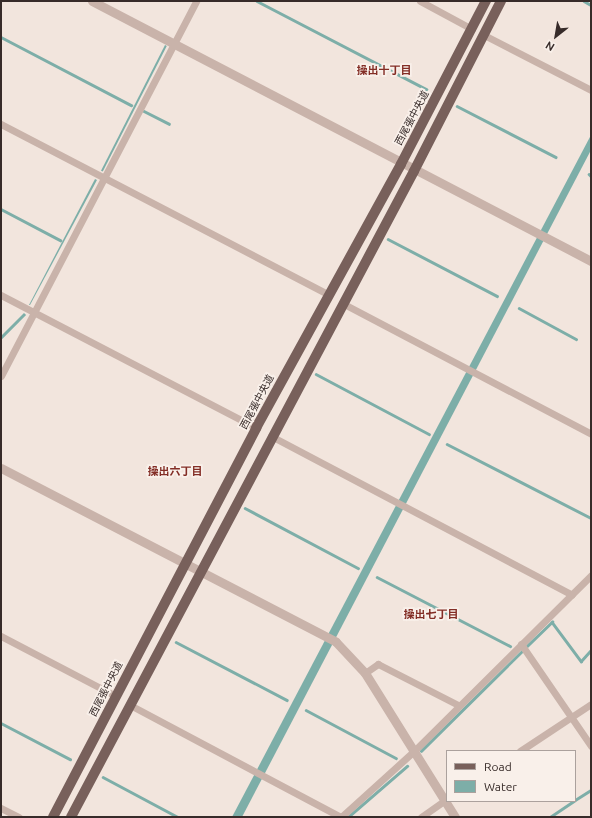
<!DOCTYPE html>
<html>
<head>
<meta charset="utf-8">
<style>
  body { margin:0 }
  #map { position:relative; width:592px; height:818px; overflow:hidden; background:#f2e5dd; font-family:Ubuntu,"Noto Sans JP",sans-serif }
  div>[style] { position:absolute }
  .water>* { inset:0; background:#7daea8; transform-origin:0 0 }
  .stream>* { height:2.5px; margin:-1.25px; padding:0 1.25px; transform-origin:1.25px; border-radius:1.25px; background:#7daea8 }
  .minor>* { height:7px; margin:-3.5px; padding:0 3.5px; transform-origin:3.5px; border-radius:3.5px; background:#c9b3aa }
  .tertiary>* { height:9px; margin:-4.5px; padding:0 4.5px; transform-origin:4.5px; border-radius:4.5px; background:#c9b3aa }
  .primary>* { height:10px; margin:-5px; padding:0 5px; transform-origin:5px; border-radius:5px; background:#78605b }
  span { translate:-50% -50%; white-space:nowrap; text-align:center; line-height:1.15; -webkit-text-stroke:3.5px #f9f0ea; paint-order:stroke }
  .street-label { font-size:10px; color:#372b29 }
  .neighbourhood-label { font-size:11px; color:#832d25; font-weight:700 }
  .frame { position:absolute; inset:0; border:2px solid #372b29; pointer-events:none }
  .legend { position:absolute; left:446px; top:750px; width:130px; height:52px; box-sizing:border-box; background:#f9f0ea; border:1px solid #aba19d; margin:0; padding:5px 7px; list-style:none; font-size:12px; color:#372b29 }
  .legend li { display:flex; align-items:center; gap:8px; height:20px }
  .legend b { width:20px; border:1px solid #aba19d }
  .north { position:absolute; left:536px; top:16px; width:40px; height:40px; -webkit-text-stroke:3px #f9f0ea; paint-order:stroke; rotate:211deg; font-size:11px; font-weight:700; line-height:16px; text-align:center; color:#372b29 }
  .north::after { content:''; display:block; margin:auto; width:14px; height:18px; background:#372b29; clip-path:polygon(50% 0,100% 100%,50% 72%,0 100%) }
</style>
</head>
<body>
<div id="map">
  <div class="water">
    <i style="left:165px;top:45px;width:2px;height:141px;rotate:27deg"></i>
    <i style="clip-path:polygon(591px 135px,591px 150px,242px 817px,232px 817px)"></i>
    <i style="clip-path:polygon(95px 179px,97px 180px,30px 305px,29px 305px)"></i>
    <i style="left:24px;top:313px;width:3px;height:50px;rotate:45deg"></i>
  </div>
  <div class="stream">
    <i style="left:257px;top:1px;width:191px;rotate:27.5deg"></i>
    <i style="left:584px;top:1px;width:8px;rotate:30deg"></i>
    <i style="left:1px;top:37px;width:147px;rotate:27.6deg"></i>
    <i style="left:457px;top:106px;width:111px;rotate:27.3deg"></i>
    <i style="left:144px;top:111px;width:28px;rotate:27deg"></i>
    <i style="left:589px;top:174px;width:3px;rotate:45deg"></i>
    <i style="left:1px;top:209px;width:67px;rotate:27.7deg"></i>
    <i style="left:388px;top:239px;width:123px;rotate:27.6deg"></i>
    <i style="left:519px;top:308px;width:65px;rotate:28.5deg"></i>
    <i style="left:316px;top:374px;width:128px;rotate:28deg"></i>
    <i style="left:447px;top:444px;width:162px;rotate:27.2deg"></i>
    <i style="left:245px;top:508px;width:128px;rotate:28deg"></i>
    <i style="left:377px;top:577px;width:150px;rotate:27.4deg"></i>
    <i style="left:176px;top:642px;width:125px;rotate:27.6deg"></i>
    <i style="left:527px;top:646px;width:35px;rotate:-44deg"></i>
    <i style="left:552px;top:622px;width:49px;rotate:53.4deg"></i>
    <i style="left:581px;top:661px;width:15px;rotate:-48deg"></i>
    <i style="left:306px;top:710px;width:102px;rotate:28.1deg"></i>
    <i style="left:1px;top:723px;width:78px;rotate:27.6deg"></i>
    <i style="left:421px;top:751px;width:142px;rotate:-44.7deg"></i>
    <i style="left:103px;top:777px;width:85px;rotate:28.1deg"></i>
    <i style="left:575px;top:800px;width:19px;rotate:-32deg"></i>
    <i style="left:348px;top:817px;width:78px;rotate:-40.8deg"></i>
    <i style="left:550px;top:817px;width:29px;rotate:-34deg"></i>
  </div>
  <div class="minor">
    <i style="left:420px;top:1px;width:59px;rotate:28.3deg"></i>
    <i style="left:484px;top:35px;width:120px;rotate:27.2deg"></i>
    <i style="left:1px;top:124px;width:370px;rotate:27.5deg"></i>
    <i style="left:1px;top:295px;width:288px;rotate:27.5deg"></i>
    <i style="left:342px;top:303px;width:281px;rotate:27.7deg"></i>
    <i style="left:1px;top:376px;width:423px;rotate:-62.5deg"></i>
    <i style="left:271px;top:436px;width:340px;rotate:27.8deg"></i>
    <i style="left:1px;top:636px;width:130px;rotate:27.6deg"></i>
    <i style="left:521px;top:644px;width:124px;rotate:55.5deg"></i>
    <i style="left:365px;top:673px;width:16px;rotate:-35deg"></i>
    <i style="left:378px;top:664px;width:90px;rotate:27.1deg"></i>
    <i style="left:130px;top:705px;width:239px;rotate:28deg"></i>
    <i style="left:520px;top:751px;width:85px;rotate:-33.5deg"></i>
    <i style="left:1px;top:808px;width:20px;rotate:27deg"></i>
    <i style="left:341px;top:817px;width:97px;rotate:-42.1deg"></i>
    <i style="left:413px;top:752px;width:251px;rotate:-44.8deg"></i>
    <i style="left:421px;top:817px;width:32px;rotate:-35deg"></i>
  </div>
  <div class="tertiary">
    <i style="left:92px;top:1px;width:563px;rotate:27.52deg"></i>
    <i style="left:1px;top:468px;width:377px;rotate:27.4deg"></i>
    <i style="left:336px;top:642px;width:42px;rotate:46.9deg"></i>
    <i style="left:365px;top:673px;width:170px;rotate:58deg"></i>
  </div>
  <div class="primary">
    <i style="left:53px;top:817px;width:439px;rotate:-62.4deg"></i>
    <i style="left:256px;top:428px;width:301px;rotate:-61.2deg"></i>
    <i style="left:401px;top:164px;width:184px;rotate:-62.5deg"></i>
    <i style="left:71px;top:817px;width:731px;rotate:-62.03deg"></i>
    <i style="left:414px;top:171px;width:191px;rotate:-62.9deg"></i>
  </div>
  <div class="street-label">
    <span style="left:412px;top:118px;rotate:-62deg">西尾張中央道</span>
    <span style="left:257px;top:402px;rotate:-62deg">西尾張中央道</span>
    <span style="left:106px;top:689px;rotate:-63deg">西尾張中央道</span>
  </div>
  <div class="neighbourhood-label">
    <span style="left:384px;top:70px">操出十丁目</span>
    <span style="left:175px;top:471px">操出六丁目</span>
    <span style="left:431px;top:614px">操出七丁目</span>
  </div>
  <div class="frame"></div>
  <ul class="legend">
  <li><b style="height:5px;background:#78605b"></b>Road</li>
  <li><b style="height:11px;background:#7daea8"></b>Water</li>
  </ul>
  <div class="north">N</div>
</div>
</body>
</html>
